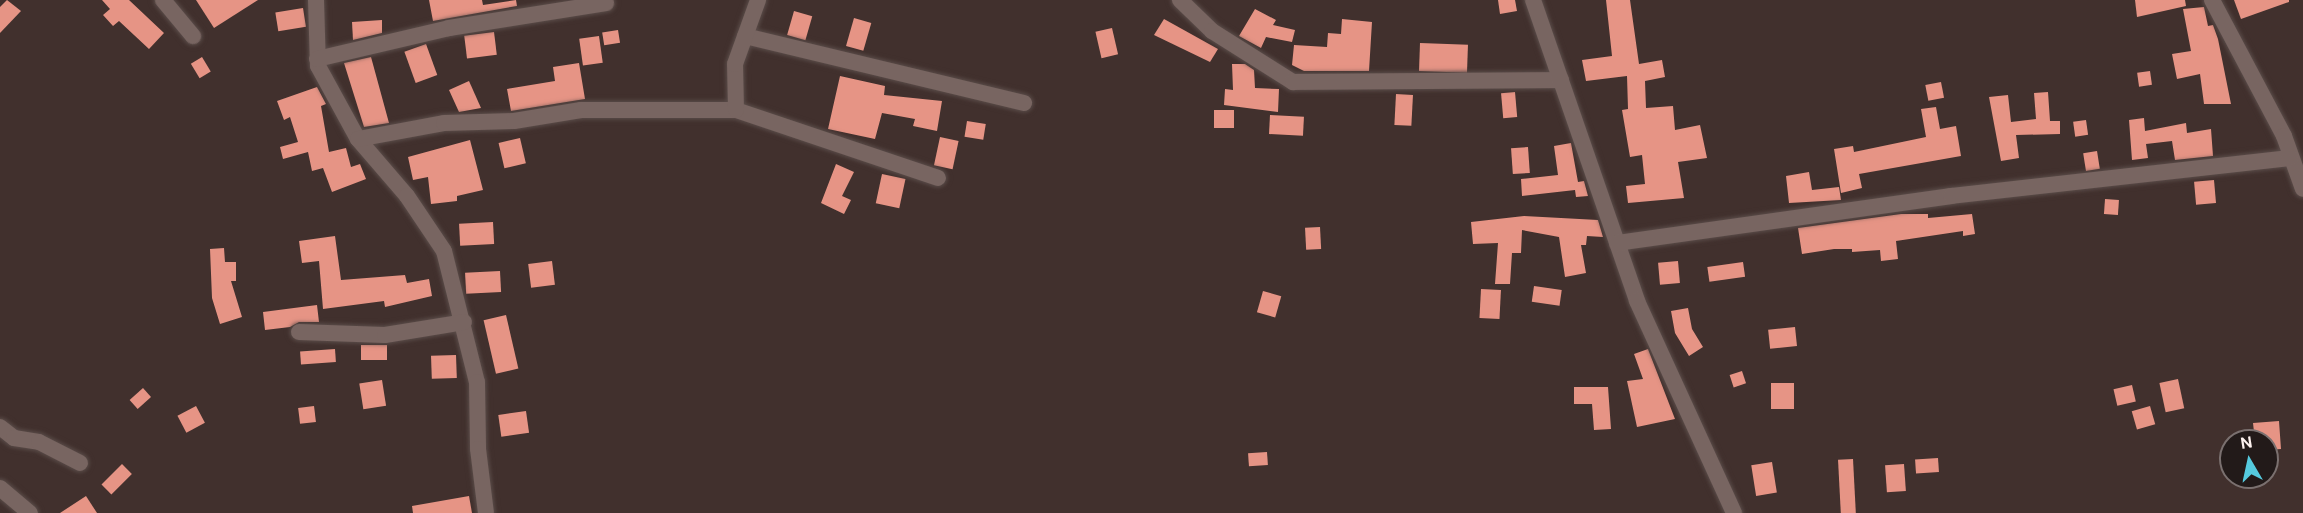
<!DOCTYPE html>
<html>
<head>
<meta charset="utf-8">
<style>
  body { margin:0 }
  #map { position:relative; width:2303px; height:513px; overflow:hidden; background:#41302d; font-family:"DM Sans",sans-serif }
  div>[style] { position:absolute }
  .building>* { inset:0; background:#e69485; transform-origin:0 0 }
  .roads { filter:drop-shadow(0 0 2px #5a4c49) drop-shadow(0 0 2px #5a4c49) }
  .street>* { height:16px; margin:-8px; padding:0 8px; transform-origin:8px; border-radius:8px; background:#786561 }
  span { translate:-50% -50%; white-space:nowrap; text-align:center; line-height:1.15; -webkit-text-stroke:6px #221a19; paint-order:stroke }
  .north { position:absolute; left:2219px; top:429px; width:60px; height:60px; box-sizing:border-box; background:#221a19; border:2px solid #7a706f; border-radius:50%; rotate:351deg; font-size:16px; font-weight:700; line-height:24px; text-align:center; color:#fdf2ef }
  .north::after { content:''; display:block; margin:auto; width:21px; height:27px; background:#55cade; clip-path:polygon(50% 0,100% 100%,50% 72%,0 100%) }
</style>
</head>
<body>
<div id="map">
  <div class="building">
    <i style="clip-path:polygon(7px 0,21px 11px,0 33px,0 7px)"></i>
    <i style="clip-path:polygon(102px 0,129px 0,164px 33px,149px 49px,119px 21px,113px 26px,103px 15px,110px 9px)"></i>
    <i style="clip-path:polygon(196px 0,258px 0,214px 28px)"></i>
    <i style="clip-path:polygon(429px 0,482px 0,483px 5px,516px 0,517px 6px,433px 21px)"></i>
    <i style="clip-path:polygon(1498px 0,1515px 0,1517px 11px,1500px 14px)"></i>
    <i style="clip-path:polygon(1606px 0,1630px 0,1639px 64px,1662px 60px,1665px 77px,1645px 81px,1646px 108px,1673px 106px,1675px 130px,1700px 125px,1707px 158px,1678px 162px,1684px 198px,1628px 203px,1626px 186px,1645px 184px,1642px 155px,1630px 157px,1622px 110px,1628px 109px,1627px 76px,1586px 81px,1582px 60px,1612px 56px)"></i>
    <i style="clip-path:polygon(2135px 0,2185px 0,2186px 6px,2137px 17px)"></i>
    <i style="clip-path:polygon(2234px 0,2289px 0,2289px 2px,2241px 19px)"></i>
    <i style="clip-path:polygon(2204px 7px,2208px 26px,2213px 25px,2218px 39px,2231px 104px,2204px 104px,2200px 74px,2177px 79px,2172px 54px,2191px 51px,2183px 9px)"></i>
    <i style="left:303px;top:8px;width:19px;height:28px;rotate:81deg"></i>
    <i style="clip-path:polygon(1255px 9px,1276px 20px,1273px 25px,1295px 30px,1292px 42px,1266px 37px,1261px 48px,1239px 36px)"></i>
    <i style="left:794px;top:11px;width:19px;height:25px;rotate:16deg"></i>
    <i style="left:854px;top:18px;width:18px;height:29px;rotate:16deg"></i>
    <i style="clip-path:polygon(1164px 19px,1218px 49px,1210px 62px,1154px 35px)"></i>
    <i style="clip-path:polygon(1342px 19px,1372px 22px,1369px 71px,1304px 71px,1292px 65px,1294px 45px,1327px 47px,1328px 33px,1341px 34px)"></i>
    <i style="clip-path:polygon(382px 20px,382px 33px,353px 40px,352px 22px)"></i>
    <i style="left:1112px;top:28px;width:27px;height:17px;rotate:77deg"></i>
    <i style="left:618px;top:30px;width:13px;height:16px;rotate:81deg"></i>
    <i style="left:494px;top:32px;width:23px;height:30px;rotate:83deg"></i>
    <i style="left:599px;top:36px;width:27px;height:20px;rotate:82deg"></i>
    <i style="left:1420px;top:43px;width:48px;height:28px;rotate:2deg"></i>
    <i style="left:426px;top:44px;width:33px;height:23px;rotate:70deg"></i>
    <i style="left:202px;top:57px;width:17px;height:13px;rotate:59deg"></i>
    <i style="clip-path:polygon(371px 57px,389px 123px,364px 127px,344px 63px)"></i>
    <i style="clip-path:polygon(579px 63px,585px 99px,511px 111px,507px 89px,555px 81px,553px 67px)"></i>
    <i style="clip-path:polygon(1232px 64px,1245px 64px,1254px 70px,1255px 88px,1279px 89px,1278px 112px,1224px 105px,1225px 89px,1233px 90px)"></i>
    <i style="left:2150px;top:71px;width:14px;height:13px;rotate:82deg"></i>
    <i style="clip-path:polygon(840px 76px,885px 86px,884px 95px,942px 101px,937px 131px,913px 126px,915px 119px,882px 113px,875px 139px,828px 129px)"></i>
    <i style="clip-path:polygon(469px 81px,481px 108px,459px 112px,449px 90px)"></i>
    <i style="left:1941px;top:82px;width:16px;height:16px;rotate:79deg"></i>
    <i style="clip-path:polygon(317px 87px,326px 104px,321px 106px,329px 152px,346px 148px,351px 167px,360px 164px,366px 179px,332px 192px,323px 168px,312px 171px,308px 152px,283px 159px,280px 147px,298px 142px,290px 117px,284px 120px,277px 101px)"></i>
    <i style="left:1515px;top:92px;width:25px;height:14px;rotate:85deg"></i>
    <i style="clip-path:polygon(2048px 92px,2050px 121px,2060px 121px,2060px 134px,2016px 135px,2019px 158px,2001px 161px,1989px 97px,2008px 95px,2011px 122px,2036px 119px,2034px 93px)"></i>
    <i style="left:1396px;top:94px;width:17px;height:31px;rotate:3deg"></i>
    <i style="clip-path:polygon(1936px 107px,1940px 129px,1956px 126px,1961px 156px,1859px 174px,1862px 188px,1841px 193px,1834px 149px,1853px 146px,1854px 152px,1926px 137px,1921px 109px)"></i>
    <i style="left:1214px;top:110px;width:20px;height:18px"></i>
    <i style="left:1270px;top:115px;width:34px;height:19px;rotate:3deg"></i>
    <i style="clip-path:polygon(2144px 118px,2145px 131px,2186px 123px,2187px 133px,2211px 129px,2213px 156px,2175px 160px,2172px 141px,2146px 144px,2148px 158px,2132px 160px,2129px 120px)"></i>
    <i style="left:2086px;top:120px;width:15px;height:13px;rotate:82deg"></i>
    <i style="left:967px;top:121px;width:19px;height:16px;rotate:9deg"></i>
    <i style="left:940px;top:137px;width:19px;height:29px;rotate:12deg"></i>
    <i style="left:520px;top:138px;width:26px;height:22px;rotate:77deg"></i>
    <i style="clip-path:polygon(470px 140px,483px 190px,457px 196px,457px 201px,431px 204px,428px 177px,413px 180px,408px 157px)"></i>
    <i style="clip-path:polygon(1571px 143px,1578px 182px,1584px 181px,1588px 196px,1576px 197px,1575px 190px,1522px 196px,1521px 179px,1558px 175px,1554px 146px)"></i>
    <i style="left:1528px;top:147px;width:26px;height:17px;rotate:86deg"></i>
    <i style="left:2097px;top:151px;width:18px;height:14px;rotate:81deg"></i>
    <i style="clip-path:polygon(836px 164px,854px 172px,842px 196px,851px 200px,844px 214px,821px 203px)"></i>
    <i style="clip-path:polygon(1809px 172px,1812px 190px,1839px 187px,1841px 200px,1789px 203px,1786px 176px)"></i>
    <i style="left:882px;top:174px;width:24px;height:30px;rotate:12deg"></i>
    <i style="left:2214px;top:180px;width:23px;height:20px;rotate:85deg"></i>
    <i style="left:2105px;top:199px;width:14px;height:15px;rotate:4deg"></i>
    <i style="clip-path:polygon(1901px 214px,1928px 214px,1928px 218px,1972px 214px,1975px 234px,1963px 236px,1963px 231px,1896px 241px,1898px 259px,1881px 261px,1880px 250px,1852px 252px,1852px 249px,1834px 249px,1802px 254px,1798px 228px)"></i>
    <i style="clip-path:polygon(1524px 216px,1598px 220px,1603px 237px,1587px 236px,1586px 245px,1581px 245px,1586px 273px,1565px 277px,1559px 237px,1522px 230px,1521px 253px,1512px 253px,1510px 284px,1495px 284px,1498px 243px,1473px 244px,1471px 222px)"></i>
    <i style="left:493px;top:222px;width:22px;height:34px;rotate:87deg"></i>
    <i style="left:1320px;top:227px;width:22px;height:15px;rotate:87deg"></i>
    <i style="clip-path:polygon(335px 236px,341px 280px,405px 275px,407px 283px,429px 279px,432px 296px,385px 307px,384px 301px,323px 309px,319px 261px,302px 263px,299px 241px)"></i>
    <i style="clip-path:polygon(224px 248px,225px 262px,236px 262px,236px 281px,231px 281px,242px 317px,220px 324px,212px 298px,210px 249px)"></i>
    <i style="left:552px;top:261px;width:24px;height:24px;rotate:83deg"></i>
    <i style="left:1678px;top:261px;width:22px;height:20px;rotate:85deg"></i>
    <i style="left:1743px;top:262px;width:15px;height:36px;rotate:82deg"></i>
    <i style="left:500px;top:271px;width:21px;height:35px;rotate:87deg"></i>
    <i style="left:1534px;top:286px;width:28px;height:16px;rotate:8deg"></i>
    <i style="left:1481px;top:289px;width:20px;height:29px;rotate:3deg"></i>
    <i style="left:1263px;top:291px;width:19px;height:22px;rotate:16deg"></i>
    <i style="clip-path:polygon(317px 305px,319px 322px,299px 322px,290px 327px,265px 330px,263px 312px)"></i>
    <i style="clip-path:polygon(1688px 308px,1692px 329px,1703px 347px,1689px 356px,1675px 333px,1671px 311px)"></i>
    <i style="left:506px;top:315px;width:55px;height:23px;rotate:77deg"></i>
    <i style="left:1795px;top:327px;width:19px;height:27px;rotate:84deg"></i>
    <i style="left:361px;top:345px;width:26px;height:15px"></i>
    <i style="left:335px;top:349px;width:13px;height:35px;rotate:86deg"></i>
    <i style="clip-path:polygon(1648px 349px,1675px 419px,1637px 427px,1627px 381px,1643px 379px,1634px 354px)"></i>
    <i style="left:456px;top:355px;width:23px;height:25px;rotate:88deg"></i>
    <i style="left:1742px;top:371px;width:13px;height:13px;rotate:72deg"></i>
    <i style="left:2178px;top:379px;width:30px;height:19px;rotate:78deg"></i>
    <i style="left:382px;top:380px;width:26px;height:23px;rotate:81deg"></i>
    <i style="left:1771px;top:383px;width:23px;height:26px"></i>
    <i style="left:2132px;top:385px;width:17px;height:19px;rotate:77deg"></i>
    <i style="clip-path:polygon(1574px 387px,1608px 387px,1611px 429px,1594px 430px,1592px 404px,1574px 404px)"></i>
    <i style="left:143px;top:388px;width:12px;height:18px;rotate:48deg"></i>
    <i style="left:196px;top:406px;width:19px;height:21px;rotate:62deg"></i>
    <i style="left:314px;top:406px;width:16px;height:16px;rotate:83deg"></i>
    <i style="left:2150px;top:406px;width:19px;height:19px;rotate:74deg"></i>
    <i style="left:526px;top:411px;width:22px;height:28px;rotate:82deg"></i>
    <i style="clip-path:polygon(2279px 421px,2281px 449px,2267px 450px,2267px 441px,2255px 441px,2253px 423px)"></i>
    <i style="left:1267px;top:452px;width:13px;height:19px;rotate:86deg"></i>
    <i style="left:1938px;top:458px;width:14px;height:23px;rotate:86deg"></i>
    <i style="left:1853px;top:459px;width:54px;height:15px;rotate:87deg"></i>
    <i style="left:1772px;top:462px;width:31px;height:21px;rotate:81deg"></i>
    <i style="left:122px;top:464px;width:14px;height:29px;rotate:45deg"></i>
    <i style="left:1904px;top:464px;width:27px;height:19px;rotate:86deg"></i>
    <i style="clip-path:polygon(86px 496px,97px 513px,60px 513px)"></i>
    <i style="clip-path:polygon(469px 496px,472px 513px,413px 513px,412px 506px)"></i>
  </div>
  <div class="roads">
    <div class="street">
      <i style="left:163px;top:0;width:47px;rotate:50.2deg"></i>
      <i style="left:316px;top:0;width:66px;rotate:88.3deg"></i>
      <i style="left:318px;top:66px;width:83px;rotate:61.3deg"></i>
      <i style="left:358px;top:139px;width:75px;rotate:49.3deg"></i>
      <i style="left:407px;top:196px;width:66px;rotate:56.1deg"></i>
      <i style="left:444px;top:251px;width:135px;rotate:75.9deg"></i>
      <i style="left:477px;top:382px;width:67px;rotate:89.1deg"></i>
      <i style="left:478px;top:449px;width:64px;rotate:82.9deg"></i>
      <i style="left:1180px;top:0;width:45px;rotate:44.1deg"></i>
      <i style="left:1212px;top:31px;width:96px;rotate:32.2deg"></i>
      <i style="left:1293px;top:82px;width:268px;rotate:-0.4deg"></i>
      <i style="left:1533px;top:0;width:318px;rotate:70.9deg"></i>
      <i style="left:1637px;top:301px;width:233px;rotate:65.4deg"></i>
      <i style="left:2212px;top:0;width:154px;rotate:62.1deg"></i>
      <i style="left:2284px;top:136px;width:56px;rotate:70.3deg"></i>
      <i style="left:745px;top:36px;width:287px;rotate:13.5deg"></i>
      <i style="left:317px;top:59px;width:136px;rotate:-13.2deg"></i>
      <i style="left:449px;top:28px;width:159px;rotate:-9deg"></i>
      <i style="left:736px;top:110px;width:213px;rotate:18.6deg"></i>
      <i style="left:358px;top:139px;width:87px;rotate:-10.5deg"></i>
      <i style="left:444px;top:123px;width:70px;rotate:-1.6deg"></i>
      <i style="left:514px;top:121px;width:68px;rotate:-9.3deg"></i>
      <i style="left:581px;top:110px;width:155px"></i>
      <i style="left:736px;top:110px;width:46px;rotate:-91.2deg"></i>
      <i style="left:735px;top:64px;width:68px;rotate:-70.2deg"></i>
      <i style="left:1617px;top:243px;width:337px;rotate:-8deg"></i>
      <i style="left:1951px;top:196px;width:342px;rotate:-6.4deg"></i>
      <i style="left:299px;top:332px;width:86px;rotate:2deg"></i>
      <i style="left:385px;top:335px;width:80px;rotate:-9.3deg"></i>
      <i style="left:0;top:427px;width:18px;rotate:38deg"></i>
      <i style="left:14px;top:438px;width:25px;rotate:9deg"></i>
      <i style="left:39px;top:442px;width:46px;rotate:27.1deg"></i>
      <i style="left:0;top:488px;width:39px;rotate:40deg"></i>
    </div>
  </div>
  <div class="north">N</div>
</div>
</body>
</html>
